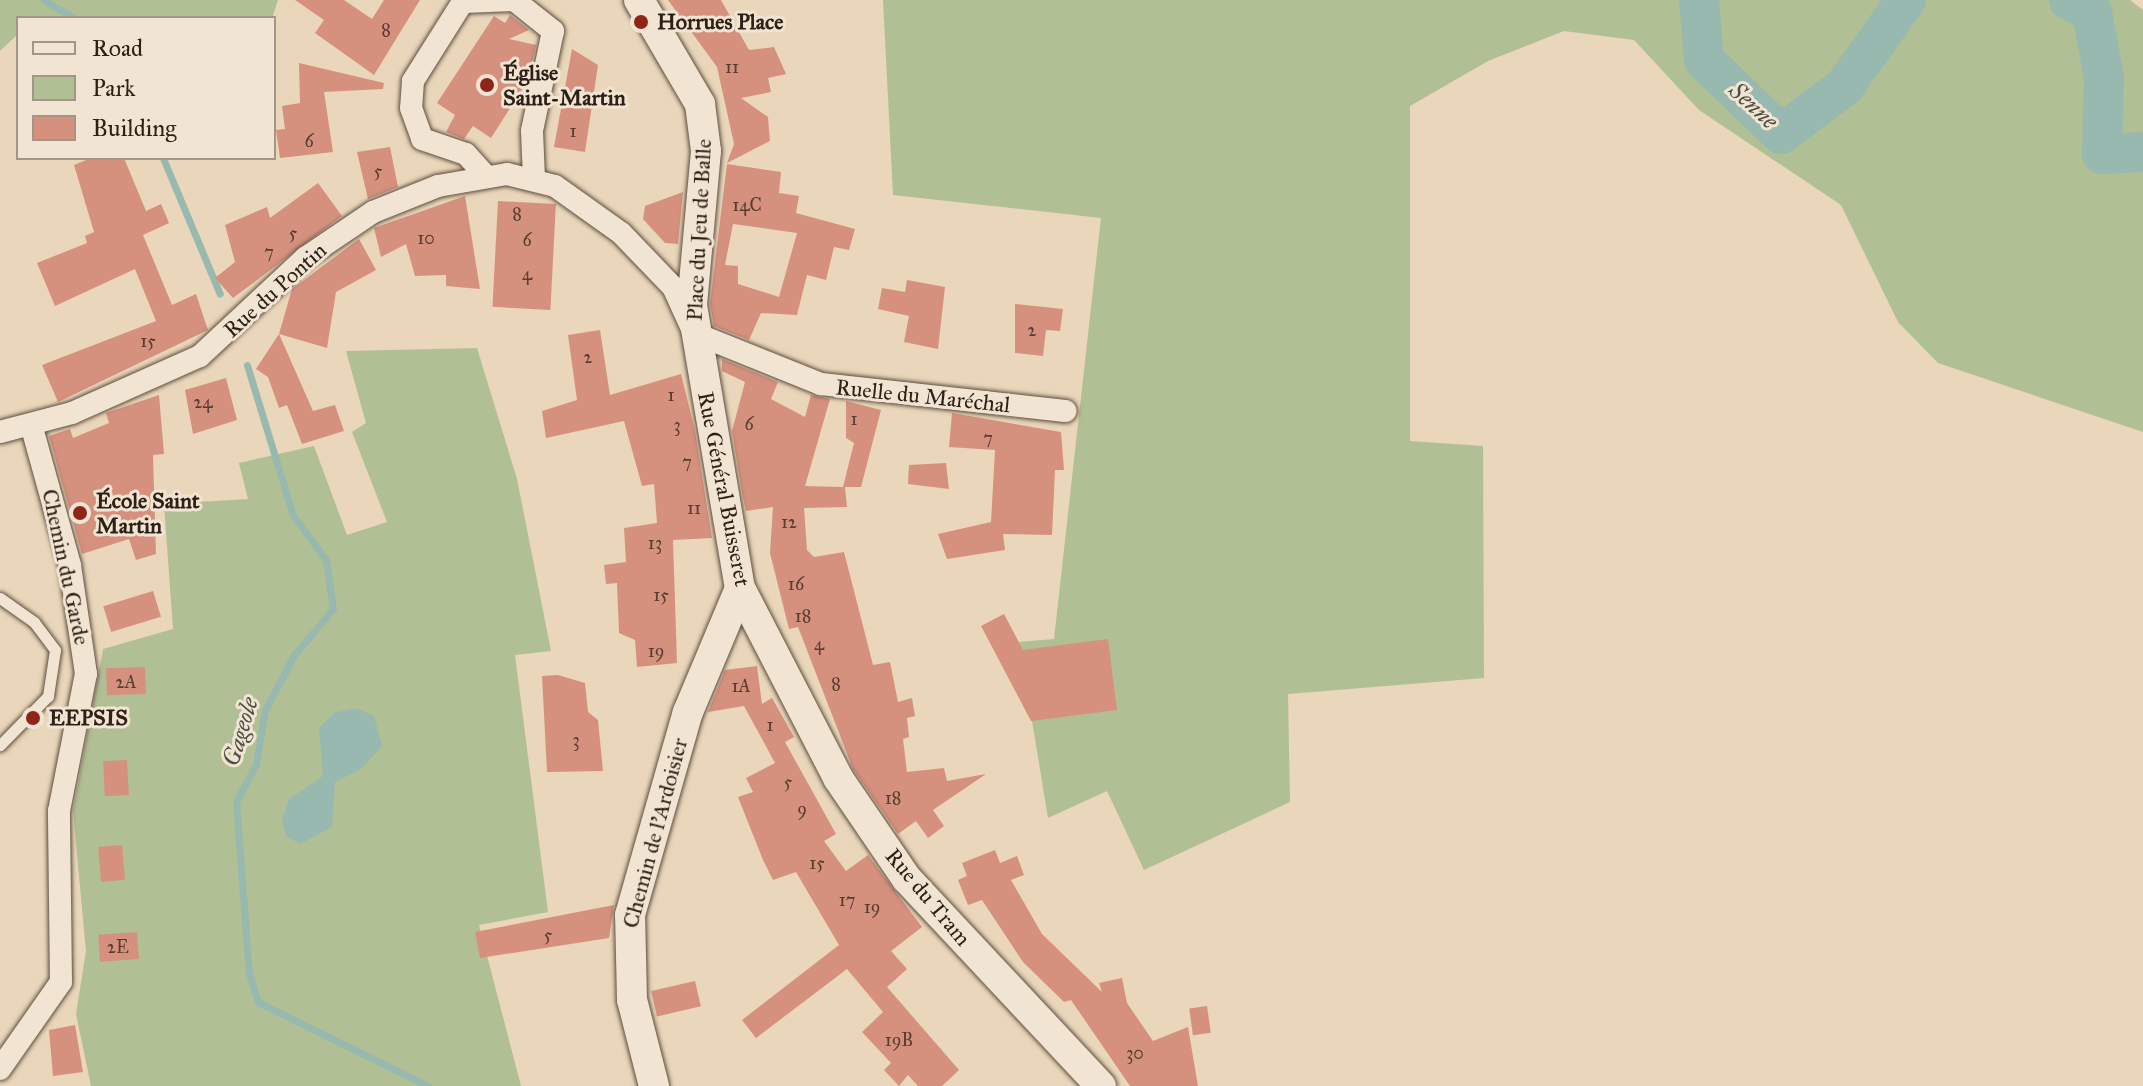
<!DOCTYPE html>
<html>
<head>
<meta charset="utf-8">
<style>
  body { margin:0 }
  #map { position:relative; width:2143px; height:1086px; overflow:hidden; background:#ead6ba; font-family:"IM FELL Great Primer",serif }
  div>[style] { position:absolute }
  .green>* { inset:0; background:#b1bf94 }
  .water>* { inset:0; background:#98b9af }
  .stream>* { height:7px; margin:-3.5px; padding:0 3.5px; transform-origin:3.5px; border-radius:3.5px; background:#98b9af }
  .river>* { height:40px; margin:-20px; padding:0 20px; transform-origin:20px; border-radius:20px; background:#98b9af }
  .building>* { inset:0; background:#d6917e; transform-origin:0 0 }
  .roads { filter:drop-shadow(0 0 2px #5c4e3f) drop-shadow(0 0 2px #5c4e3f) }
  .lane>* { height:11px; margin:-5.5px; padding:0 5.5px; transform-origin:5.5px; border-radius:5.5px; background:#f1e4d2 }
  .street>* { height:22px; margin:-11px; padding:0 11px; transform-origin:11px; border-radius:11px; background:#f1e4d2 }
  .secondary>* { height:30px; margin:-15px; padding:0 15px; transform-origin:15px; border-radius:15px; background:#f1e4d2 }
  .dots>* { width:22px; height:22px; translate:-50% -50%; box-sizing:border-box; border:4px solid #f1e4d2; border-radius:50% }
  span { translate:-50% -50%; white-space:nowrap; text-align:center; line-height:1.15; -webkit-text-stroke:6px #f1e4d2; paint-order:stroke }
  .number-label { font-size:18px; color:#573c30 }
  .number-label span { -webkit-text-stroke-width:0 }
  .poi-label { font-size:22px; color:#2d2016; font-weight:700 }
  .left { translate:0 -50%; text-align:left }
  .street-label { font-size:22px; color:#2d2016 }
  .water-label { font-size:24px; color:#4d4e44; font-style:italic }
  .legend { position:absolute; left:16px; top:16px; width:260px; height:144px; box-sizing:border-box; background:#f1e4d2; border:2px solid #a39687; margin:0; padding:10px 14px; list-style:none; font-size:24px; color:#2d2016 }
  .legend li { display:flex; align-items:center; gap:16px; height:40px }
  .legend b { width:40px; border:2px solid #a39687 }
</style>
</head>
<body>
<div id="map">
  <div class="green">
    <i style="clip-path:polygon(0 0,278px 0,272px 18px,18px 18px,18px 34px,0 51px)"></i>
    <i style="clip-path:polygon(883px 0,2130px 0,2143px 10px,2143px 432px,1938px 363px,1898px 322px,1841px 205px,1699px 110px,1634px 40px,1564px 31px,1488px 61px,1410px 106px,1410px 441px,1483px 446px,1484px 678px,1288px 694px,1290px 802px,1144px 870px,1107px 791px,1048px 818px,1019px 642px,1054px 639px,1101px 218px,893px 195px)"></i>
    <i style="clip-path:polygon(477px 348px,517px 479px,551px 651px,515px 655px,548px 912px,479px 925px,521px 1086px,91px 1086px,76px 1014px,86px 951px,73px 812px,103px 649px,173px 629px,164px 504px,248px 499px,239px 463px,314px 446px,347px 535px,387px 522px,352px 432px,366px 423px,346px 351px)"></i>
  </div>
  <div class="water">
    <i style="clip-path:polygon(356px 708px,374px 716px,382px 746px,361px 769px,335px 782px,332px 827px,300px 844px,286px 836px,282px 819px,289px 799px,323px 776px,319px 728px,334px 713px)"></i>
  </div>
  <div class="stream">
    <i style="left:44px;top:0;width:35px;rotate:31deg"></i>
    <i style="left:163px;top:158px;width:147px;rotate:67.3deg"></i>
    <i style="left:247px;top:365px;width:157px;rotate:73deg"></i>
    <i style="left:293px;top:515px;width:56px;rotate:53.7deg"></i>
    <i style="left:326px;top:560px;width:49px;rotate:81.9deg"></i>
    <i style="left:333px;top:609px;width:60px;rotate:130.3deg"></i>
    <i style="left:294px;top:655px;width:62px;rotate:117.8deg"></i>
    <i style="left:265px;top:710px;width:55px;rotate:99.5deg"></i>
    <i style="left:256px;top:764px;width:43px;rotate:117.8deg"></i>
    <i style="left:236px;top:802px;width:171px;rotate:85.7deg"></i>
    <i style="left:249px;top:973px;width:30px;rotate:73deg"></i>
    <i style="left:258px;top:1002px;width:190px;rotate:26.3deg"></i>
  </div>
  <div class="river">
    <i style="left:1699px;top:0;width:60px;rotate:85.2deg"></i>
    <i style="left:1704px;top:60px;width:107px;rotate:43.9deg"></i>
    <i style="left:1781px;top:134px;width:79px;rotate:-36.7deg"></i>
    <i style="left:1844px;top:87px;width:107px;rotate:-54.5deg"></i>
    <i style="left:2069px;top:0;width:26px;rotate:28deg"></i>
    <i style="left:2092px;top:12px;width:67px;rotate:79.7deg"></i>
    <i style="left:2104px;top:78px;width:76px;rotate:91.5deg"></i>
    <i style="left:2102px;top:154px;width:41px;rotate:-2.8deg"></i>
  </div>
  <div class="building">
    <i style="clip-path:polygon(295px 0,344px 0,372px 19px,384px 0,420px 0,374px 75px,315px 33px,324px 20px)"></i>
    <i style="clip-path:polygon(668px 0,721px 0,749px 50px,774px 47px,786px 74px,768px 78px,771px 92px,741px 98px,768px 117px,770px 141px,727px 163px,734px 144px,717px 67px)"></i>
    <i style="clip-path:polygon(510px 15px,529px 30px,509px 39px,536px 45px,528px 80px,491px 138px,473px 126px,464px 139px,446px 132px,455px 115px,437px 103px,494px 16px,505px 23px)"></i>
    <i style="clip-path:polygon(572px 49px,598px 65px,585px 152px,554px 147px)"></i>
    <i style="clip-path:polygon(299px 63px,384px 83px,383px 89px,324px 92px,333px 152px,280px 158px,276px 130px,285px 129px,282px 106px,300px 103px)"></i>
    <i style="clip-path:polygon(390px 147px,398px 187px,368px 199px,357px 152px)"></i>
    <i style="clip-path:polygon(91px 158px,124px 158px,146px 211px,161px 204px,169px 223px,143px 235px,172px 305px,196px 294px,208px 330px,58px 402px,42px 365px,156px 321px,135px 269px,55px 306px,37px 263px,87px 243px,85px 236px,94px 232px,74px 165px)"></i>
    <i style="clip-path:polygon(evenodd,727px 164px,781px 172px,779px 193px,799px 196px,796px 213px,855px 229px,849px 250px,834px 247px,826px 280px,807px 275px,797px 315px,761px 313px,749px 340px,714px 326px,710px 304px,727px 164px,733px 224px,797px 233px,779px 297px,738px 284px,738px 266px,725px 265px,733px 224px)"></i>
    <i style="clip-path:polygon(318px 183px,342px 216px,233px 298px,215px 278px,235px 262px,225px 225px,267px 207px,270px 218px)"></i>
    <i style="clip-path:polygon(683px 192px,678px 244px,665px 243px,643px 219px,645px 206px)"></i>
    <i style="clip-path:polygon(465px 196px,480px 289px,446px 286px,446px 275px,415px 276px,406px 244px,381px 257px,374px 228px)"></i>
    <i style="left:498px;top:201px;width:58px;height:106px;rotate:3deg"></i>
    <i style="clip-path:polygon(359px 239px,376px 270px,336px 292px,327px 348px,279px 334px,313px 411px,335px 405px,344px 431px,302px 444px,287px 405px,279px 408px,268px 377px,256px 369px,279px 334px,292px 289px)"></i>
    <i style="clip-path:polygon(907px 280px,945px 287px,938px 349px,904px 342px,909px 316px,878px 309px,882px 288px,905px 292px)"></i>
    <i style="clip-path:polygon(1015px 304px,1063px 309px,1060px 331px,1046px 330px,1043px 356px,1015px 353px)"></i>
    <i style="clip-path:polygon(600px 330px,610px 395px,681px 374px,695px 431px,712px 538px,673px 540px,677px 663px,637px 667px,635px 640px,619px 633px,617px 583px,606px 584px,604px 565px,626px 562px,624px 528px,657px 523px,654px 484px,642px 486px,624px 421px,546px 438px,542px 411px,577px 400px,568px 335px)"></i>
    <i style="clip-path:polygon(722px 359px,778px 382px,771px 399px,805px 417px,811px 395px,830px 399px,805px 486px,843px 487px,854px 443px,846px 438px,846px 401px,881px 410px,861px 487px,845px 487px,847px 507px,804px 508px,807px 550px,814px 557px,844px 552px,873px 665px,890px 662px,898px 702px,912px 698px,915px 716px,907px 718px,909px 737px,903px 739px,907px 772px,944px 768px,947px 781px,986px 774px,933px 810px,944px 826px,928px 838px,916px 821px,898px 834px,853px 769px,798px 627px,789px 629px,770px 553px,773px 507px,746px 511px,742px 493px,732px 431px,745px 382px,722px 371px)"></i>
    <i style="clip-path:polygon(226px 378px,237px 420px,193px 434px,185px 390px)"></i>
    <i style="clip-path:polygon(159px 395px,164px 454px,153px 455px,156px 554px,136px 560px,129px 539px,82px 554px,49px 436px,70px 429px,73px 438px,109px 423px,106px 413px)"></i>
    <i style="clip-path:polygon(952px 413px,1061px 432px,1064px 470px,1055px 470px,1052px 535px,1003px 534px,1005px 550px,947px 559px,938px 534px,991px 522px,995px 450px,949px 447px)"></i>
    <i style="clip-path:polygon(946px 463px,949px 489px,908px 484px,909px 465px)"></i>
    <i style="left:153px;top:591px;width:27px;height:52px;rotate:73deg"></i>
    <i style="clip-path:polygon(1004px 614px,1023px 650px,1108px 639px,1117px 710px,1031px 721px,981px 626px)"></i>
    <i style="clip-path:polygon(757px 666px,762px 704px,772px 698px,794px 737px,785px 742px,836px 834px,824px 841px,846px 871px,868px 855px,922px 927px,891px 951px,907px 969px,887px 987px,959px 1070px,942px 1086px,918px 1086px,908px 1075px,899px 1086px,884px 1070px,891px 1063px,862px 1032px,883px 1012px,847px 969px,756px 1038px,742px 1020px,839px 945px,796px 872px,773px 880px,763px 860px,738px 797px,753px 792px,746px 778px,775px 763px,744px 706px,708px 712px,725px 670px)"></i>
    <i style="left:145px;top:667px;width:27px;height:39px;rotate:88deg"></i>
    <i style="clip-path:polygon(558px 675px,585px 683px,588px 712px,598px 720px,603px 771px,547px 772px,542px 676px)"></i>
    <i style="left:127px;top:760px;width:35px;height:24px;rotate:87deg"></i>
    <i style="left:122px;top:845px;width:35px;height:24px;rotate:85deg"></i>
    <i style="clip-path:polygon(995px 850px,1000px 863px,1017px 856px,1024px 875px,1011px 880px,1042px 934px,1102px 992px,1099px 983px,1122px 978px,1127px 1003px,1153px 1041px,1188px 1027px,1198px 1086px,1130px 1086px,1071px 1000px,1064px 1002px,1023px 962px,982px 900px,968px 905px,958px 880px,967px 876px,962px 863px)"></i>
    <i style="clip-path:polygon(614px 905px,609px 938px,480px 958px,475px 932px)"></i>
    <i style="left:137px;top:932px;width:27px;height:39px;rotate:86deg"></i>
    <i style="left:695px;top:981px;width:26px;height:45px;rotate:77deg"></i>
    <i style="left:1207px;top:1006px;width:27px;height:18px;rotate:82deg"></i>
    <i style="clip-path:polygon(75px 1025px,83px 1072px,53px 1076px,49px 1030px)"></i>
  </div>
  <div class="roads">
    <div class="lane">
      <i style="left:0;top:598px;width:42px;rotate:35.2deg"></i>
      <i style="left:34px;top:622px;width:35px;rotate:53deg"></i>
      <i style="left:55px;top:650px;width:47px;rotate:98.7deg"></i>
      <i style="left:48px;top:696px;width:69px;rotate:134.4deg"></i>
    </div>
    <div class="street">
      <i style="left:464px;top:0;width:96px;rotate:122.2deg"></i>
      <i style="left:413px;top:81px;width:27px;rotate:94deg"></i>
      <i style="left:411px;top:108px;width:33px;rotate:70deg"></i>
      <i style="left:422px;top:139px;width:46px;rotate:18.8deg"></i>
      <i style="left:466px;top:154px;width:30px;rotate:48deg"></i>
      <i style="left:464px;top:2px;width:50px;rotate:-2.3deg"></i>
      <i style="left:514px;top:0;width:50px;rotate:38.5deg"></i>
      <i style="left:553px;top:31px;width:102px;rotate:101.9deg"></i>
      <i style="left:532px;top:131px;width:48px;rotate:87.6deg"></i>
      <i style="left:0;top:432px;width:74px;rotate:-14.8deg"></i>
      <i style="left:72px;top:413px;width:140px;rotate:-24deg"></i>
      <i style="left:200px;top:356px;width:144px;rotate:-43deg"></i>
      <i style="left:305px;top:258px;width:82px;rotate:-34.1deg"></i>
      <i style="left:373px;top:212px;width:70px;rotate:-21.8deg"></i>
      <i style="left:438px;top:186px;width:70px;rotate:-9.9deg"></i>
      <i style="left:507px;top:174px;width:49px;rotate:14deg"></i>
      <i style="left:555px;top:186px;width:81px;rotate:35.5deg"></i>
      <i style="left:621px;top:233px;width:75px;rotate:46.1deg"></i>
      <i style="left:673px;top:287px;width:51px;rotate:65.5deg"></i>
      <i style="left:694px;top:333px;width:137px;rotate:21.9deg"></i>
      <i style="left:821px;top:384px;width:246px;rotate:6.3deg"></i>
      <i style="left:0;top:1069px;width:106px;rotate:-55deg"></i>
      <i style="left:61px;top:982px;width:171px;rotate:-90.7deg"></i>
      <i style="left:59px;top:811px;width:140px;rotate:-78.9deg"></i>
      <i style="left:86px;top:674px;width:110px;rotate:-98.4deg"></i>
      <i style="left:70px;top:565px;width:142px;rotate:-105.5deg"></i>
    </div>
    <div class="secondary">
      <i style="left:639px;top:0;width:121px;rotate:59.6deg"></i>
      <i style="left:700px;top:104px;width:47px;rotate:82.7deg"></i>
      <i style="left:706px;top:151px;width:155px;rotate:95.2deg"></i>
      <i style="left:692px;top:305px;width:287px;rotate:80.4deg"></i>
      <i style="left:740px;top:588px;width:214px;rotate:62.7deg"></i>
      <i style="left:838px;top:778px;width:122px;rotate:55.7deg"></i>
      <i style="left:907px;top:879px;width:284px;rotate:46.9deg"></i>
      <i style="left:654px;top:1086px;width:89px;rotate:-104.3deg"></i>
      <i style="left:632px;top:1000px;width:85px;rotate:-91.3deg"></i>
      <i style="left:630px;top:915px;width:211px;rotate:-74.1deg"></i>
      <i style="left:688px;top:712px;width:134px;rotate:-67.2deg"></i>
    </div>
  </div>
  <div class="dots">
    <i style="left:641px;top:22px;background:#8f2418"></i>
    <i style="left:487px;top:85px;background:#8f2418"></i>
    <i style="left:80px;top:513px;background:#8f2418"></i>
    <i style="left:33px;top:718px;background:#8f2418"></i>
  </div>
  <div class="number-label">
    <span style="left:386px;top:30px">8</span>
    <span style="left:732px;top:67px">11</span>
    <span style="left:573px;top:131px">1</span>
    <span style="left:309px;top:141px">6</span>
    <span style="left:378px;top:171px">5</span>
    <span style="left:747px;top:205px">14C</span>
    <span style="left:517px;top:214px">8</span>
    <span style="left:293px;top:233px">5</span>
    <span style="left:426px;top:238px">10</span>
    <span style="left:527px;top:240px">6</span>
    <span style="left:269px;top:252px">7</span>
    <span style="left:527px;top:274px">4</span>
    <span style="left:1032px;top:330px">2</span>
    <span style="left:148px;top:341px">15</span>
    <span style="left:588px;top:357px">2</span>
    <span style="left:671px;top:395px">1</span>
    <span style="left:203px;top:402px">24</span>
    <span style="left:854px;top:419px">1</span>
    <span style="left:749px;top:424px">6</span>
    <span style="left:677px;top:425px">3</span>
    <span style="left:988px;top:438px">7</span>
    <span style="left:687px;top:462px">7</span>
    <span style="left:694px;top:508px">11</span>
    <span style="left:789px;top:522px">12</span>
    <span style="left:655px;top:543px">13</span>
    <span style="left:796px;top:584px">16</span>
    <span style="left:661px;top:595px">15</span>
    <span style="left:803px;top:616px">18</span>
    <span style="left:819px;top:644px">4</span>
    <span style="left:656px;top:651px">19</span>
    <span style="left:126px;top:682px">2A</span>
    <span style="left:836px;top:684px">8</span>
    <span style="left:741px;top:686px">1A</span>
    <span style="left:770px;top:725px">1</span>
    <span style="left:576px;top:740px">3</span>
    <span style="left:788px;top:782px">5</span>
    <span style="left:893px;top:798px">18</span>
    <span style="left:802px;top:809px">9</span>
    <span style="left:817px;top:863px">15</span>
    <span style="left:847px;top:900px">17</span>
    <span style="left:872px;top:907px">19</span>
    <span style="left:548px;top:935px">5</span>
    <span style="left:118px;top:947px">2E</span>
    <span style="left:899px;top:1040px">19B</span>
    <span style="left:1135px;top:1053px">30</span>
  </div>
  <div class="poi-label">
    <span class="left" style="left:657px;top:22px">Horrues Place</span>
    <span class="left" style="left:503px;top:85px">Église<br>Saint-Martin</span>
    <span class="left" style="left:96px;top:513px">École Saint<br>Martin</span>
    <span class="left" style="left:49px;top:718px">EEPSIS</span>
  </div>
  <div class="street-label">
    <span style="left:699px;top:230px;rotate:-87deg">Place du Jeu de Balle</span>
    <span style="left:275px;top:290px;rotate:-42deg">Rue du Pontin</span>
    <span style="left:923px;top:396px;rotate:6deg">Ruelle du Maréchal</span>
    <span style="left:724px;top:489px;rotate:79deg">Rue Général Buisseret</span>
    <span style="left:66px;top:567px;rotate:78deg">Chemin du Garde</span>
    <span style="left:655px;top:833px;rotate:-75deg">Chemin de l'Ardoisier</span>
    <span style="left:928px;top:897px;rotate:50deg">Rue du Tram</span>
  </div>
  <div class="water-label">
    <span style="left:1753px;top:106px;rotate:43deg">Senne</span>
    <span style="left:241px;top:732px;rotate:-73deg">Gageole</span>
  </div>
  <ul class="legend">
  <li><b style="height:10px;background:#f1e4d2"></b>Road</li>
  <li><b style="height:22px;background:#b1bf94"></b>Park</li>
  <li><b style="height:22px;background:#d6917e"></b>Building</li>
  </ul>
</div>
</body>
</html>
